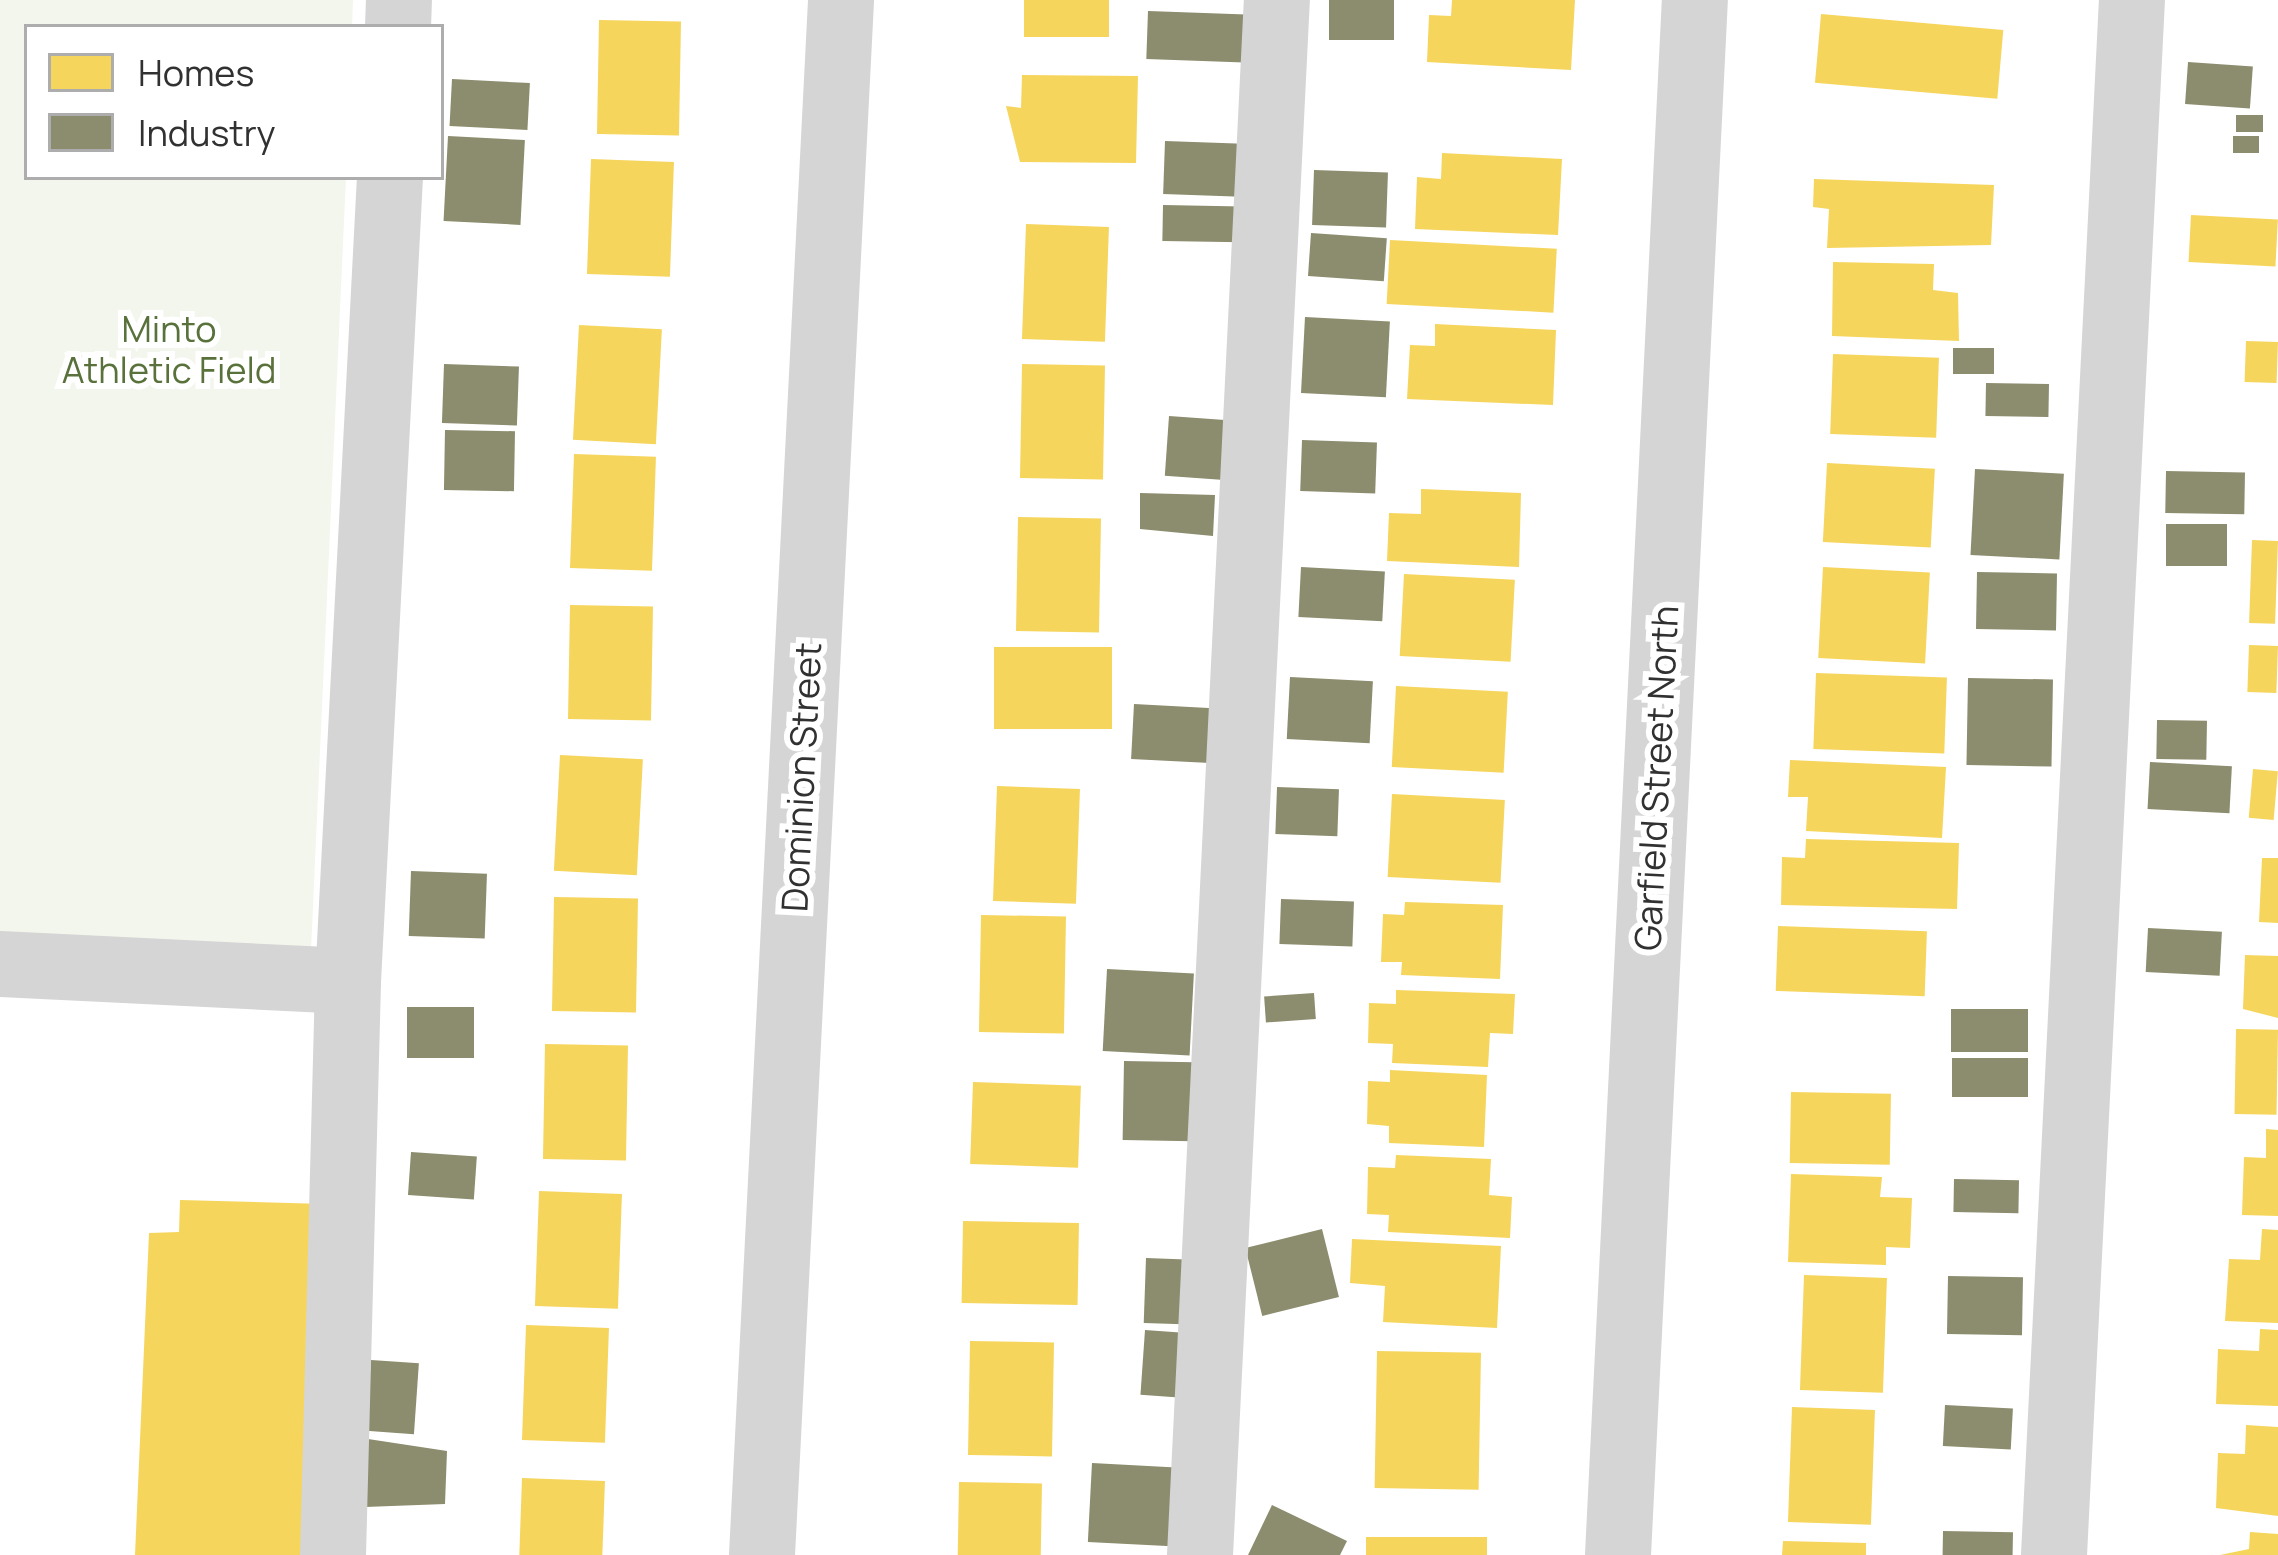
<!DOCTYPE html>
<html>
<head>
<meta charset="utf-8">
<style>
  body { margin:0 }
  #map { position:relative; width:2278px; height:1555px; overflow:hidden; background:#fff; font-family:Manrope,sans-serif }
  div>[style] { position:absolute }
  .green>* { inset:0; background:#f3f6ed }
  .homes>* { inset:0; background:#f6d55c; transform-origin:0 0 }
  .industry>* { inset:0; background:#8c8c6e; transform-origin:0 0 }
  .minor>* { height:66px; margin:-33px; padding:0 33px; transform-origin:33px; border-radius:33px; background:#d5d5d5 }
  span { translate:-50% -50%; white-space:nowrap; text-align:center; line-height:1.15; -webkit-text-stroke:12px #fff; paint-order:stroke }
  .park-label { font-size:36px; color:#59713a }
  .street-label { font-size:36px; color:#313131 }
  .legend { position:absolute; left:24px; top:24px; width:420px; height:156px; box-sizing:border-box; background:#fff; border:3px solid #adadad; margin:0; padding:15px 21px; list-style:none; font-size:36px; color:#313131 }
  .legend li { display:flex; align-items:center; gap:24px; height:60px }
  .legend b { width:60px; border:3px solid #adadad }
</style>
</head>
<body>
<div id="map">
  <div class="green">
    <i style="clip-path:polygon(0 0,353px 0,352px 27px,27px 27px,27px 177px,346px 177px,311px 950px,0 935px)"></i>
  </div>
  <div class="homes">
    <i style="left:1024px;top:0;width:85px;height:37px"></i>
    <i style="clip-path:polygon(1452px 0,1575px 0,1571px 70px,1427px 62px,1429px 15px,1451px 16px)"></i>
    <i style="left:1821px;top:14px;width:183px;height:69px;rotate:5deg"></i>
    <i style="left:599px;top:20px;width:82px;height:114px;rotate:1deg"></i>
    <i style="clip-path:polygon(1022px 75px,1138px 76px,1136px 163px,1020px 162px,1006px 106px,1021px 108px)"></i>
    <i style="clip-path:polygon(1442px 153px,1562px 159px,1558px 235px,1415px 229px,1417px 177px,1441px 179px)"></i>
    <i style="left:591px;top:159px;width:83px;height:115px;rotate:2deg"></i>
    <i style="clip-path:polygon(1814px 179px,1994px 185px,1991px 245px,1827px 248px,1829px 209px,1813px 207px)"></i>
    <i style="left:2191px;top:215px;width:87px;height:47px;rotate:3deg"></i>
    <i style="left:1026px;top:224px;width:83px;height:115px;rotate:2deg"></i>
    <i style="left:1390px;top:240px;width:167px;height:64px;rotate:3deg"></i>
    <i style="clip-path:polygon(1833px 262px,1934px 264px,1933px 290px,1958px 293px,1959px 341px,1832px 336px)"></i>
    <i style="clip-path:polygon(1435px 324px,1556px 330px,1553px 405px,1407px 399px,1410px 345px,1435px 346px)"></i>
    <i style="left:579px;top:325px;width:83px;height:115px;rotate:3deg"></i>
    <i style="left:2246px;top:341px;width:32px;height:41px;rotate:2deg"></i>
    <i style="left:1833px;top:354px;width:106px;height:80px;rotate:2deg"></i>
    <i style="left:1022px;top:364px;width:83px;height:114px;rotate:1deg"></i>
    <i style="left:574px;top:454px;width:82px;height:114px;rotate:2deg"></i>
    <i style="left:1827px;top:463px;width:108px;height:79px;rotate:3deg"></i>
    <i style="clip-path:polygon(1421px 489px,1521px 493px,1519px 567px,1387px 561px,1389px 513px,1421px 514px)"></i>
    <i style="left:1018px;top:517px;width:83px;height:114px;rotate:1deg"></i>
    <i style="left:2252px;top:540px;width:26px;height:83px;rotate:2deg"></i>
    <i style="left:1823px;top:567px;width:107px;height:91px;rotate:3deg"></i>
    <i style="left:1404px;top:574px;width:111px;height:82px;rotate:3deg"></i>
    <i style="left:570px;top:605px;width:83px;height:114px;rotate:1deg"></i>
    <i style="left:2249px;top:645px;width:29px;height:47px;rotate:2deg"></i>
    <i style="left:994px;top:647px;width:118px;height:82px"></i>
    <i style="left:1816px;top:673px;width:131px;height:76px;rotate:2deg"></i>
    <i style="left:1396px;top:686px;width:112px;height:81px;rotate:3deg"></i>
    <i style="left:560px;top:755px;width:83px;height:116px;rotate:3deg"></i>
    <i style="clip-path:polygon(1790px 760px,1946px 767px,1942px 838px,1806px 831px,1808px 797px,1788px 797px)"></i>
    <i style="left:2253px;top:769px;width:25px;height:49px;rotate:5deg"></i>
    <i style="left:997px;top:786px;width:83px;height:115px;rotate:2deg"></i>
    <i style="left:1392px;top:794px;width:113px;height:83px;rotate:3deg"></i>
    <i style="clip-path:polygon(1806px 839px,1959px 843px,1957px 909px,1781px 905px,1782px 857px,1805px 858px)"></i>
    <i style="clip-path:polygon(2262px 858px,2278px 858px,2278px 923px,2259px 922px)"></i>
    <i style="left:554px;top:897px;width:84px;height:114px;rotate:1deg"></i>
    <i style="clip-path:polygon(1405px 902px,1503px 905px,1500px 979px,1401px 975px,1402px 962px,1381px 962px,1383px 914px,1404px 915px)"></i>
    <i style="left:981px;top:915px;width:85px;height:117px;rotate:1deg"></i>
    <i style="left:1778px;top:926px;width:149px;height:65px;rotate:2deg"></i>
    <i style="clip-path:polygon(2245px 955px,2278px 956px,2278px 1018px,2243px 1009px)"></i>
    <i style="clip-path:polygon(1396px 990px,1515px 994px,1513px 1034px,1490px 1033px,1488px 1067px,1392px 1063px,1393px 1044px,1368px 1043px,1369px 1003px,1396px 1004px)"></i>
    <i style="left:2236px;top:1029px;width:42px;height:85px;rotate:1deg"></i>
    <i style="left:545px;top:1044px;width:83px;height:115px;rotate:1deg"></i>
    <i style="clip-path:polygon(1390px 1070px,1487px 1075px,1484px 1147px,1389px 1143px,1389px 1126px,1367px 1124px,1368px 1081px,1390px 1082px)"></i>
    <i style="left:973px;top:1082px;width:108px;height:82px;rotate:2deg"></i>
    <i style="left:1791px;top:1092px;width:100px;height:71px;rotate:1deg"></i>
    <i style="clip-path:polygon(2266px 1129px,2278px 1130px,2278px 1216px,2242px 1215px,2244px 1157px,2266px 1158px)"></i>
    <i style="clip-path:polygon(1396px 1155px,1491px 1159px,1489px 1195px,1512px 1197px,1510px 1238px,1388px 1232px,1389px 1215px,1367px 1214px,1368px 1167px,1395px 1168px)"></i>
    <i style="clip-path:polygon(1791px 1174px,1882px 1177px,1880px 1197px,1912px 1198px,1910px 1248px,1886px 1247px,1886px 1265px,1788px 1262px)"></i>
    <i style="left:539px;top:1191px;width:83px;height:115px;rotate:2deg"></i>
    <i style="clip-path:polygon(180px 1200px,325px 1204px,309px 1555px,135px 1555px,149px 1233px,179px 1232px)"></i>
    <i style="left:963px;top:1221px;width:116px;height:82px;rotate:1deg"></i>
    <i style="clip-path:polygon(2262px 1229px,2278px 1230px,2278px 1323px,2225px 1321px,2229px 1259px,2260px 1260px)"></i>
    <i style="clip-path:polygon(1352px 1239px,1501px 1246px,1497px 1328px,1383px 1322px,1385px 1286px,1350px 1283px)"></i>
    <i style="left:1804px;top:1275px;width:83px;height:115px;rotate:2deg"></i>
    <i style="left:526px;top:1325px;width:83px;height:115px;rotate:2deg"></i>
    <i style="clip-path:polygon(2260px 1329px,2278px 1330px,2278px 1406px,2216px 1404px,2218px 1349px,2259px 1351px)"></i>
    <i style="left:970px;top:1341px;width:84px;height:114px;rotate:1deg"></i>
    <i style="left:1377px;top:1351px;width:104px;height:137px;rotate:1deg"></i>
    <i style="left:1792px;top:1407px;width:83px;height:115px;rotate:2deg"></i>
    <i style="clip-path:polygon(2246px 1425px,2278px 1427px,2278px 1516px,2216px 1508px,2218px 1453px,2245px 1454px)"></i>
    <i style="left:522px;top:1478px;width:83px;height:77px;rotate:2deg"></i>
    <i style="left:959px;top:1482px;width:83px;height:73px;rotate:1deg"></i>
    <i style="clip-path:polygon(2250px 1532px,2278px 1534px,2278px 1555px,2220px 1555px,2249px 1549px)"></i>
    <i style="left:1366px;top:1537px;width:121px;height:18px"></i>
    <i style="clip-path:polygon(1783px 1541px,1866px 1543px,1866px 1555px,1782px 1555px)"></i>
  </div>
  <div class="industry">
    <i style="left:1329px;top:0;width:65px;height:40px"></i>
    <i style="left:1148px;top:11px;width:98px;height:48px;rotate:2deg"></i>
    <i style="left:2188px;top:62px;width:65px;height:42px;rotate:4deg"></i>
    <i style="left:452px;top:79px;width:78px;height:47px;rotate:3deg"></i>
    <i style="left:2236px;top:115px;width:27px;height:17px"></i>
    <i style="left:448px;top:136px;width:77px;height:85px;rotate:3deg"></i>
    <i style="left:2233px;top:136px;width:26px;height:17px"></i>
    <i style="left:1165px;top:141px;width:78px;height:53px;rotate:2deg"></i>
    <i style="left:1314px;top:170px;width:74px;height:55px;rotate:2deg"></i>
    <i style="left:1163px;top:205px;width:79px;height:36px;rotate:1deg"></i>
    <i style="left:1311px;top:233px;width:76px;height:43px;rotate:4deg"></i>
    <i style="left:1305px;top:317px;width:85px;height:76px;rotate:3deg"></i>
    <i style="left:1953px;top:348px;width:41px;height:26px"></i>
    <i style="left:444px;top:364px;width:75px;height:59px;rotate:2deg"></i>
    <i style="left:1986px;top:383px;width:63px;height:33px;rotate:1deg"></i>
    <i style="left:1169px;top:416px;width:63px;height:60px;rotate:4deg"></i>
    <i style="left:445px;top:430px;width:70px;height:60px;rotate:1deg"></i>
    <i style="left:1302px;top:440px;width:75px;height:51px;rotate:2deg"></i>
    <i style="left:1975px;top:469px;width:89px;height:86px;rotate:3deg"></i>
    <i style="left:2166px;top:471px;width:79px;height:42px;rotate:1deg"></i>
    <i style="clip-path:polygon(1140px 493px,1215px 495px,1213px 536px,1140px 529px)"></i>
    <i style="left:2166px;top:524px;width:61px;height:42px"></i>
    <i style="left:1301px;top:567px;width:84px;height:50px;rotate:3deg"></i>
    <i style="left:1977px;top:572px;width:80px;height:57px;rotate:1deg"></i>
    <i style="left:1290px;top:677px;width:83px;height:62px;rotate:3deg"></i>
    <i style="left:1968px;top:678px;width:85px;height:87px;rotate:1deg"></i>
    <i style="left:1134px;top:704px;width:84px;height:55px;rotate:3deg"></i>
    <i style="left:2157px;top:720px;width:50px;height:39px;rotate:1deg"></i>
    <i style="left:2150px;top:762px;width:82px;height:47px;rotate:3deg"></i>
    <i style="left:1277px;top:787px;width:62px;height:47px;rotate:2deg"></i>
    <i style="left:411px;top:871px;width:76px;height:65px;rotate:2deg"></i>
    <i style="left:1281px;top:899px;width:73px;height:45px;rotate:2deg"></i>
    <i style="left:2148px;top:928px;width:74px;height:44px;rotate:3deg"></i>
    <i style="left:1107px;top:969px;width:87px;height:82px;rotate:3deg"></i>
    <i style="left:1314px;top:993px;width:26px;height:50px;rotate:86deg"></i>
    <i style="left:407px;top:1007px;width:67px;height:51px"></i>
    <i style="left:1951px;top:1009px;width:77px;height:43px"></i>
    <i style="left:1952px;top:1058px;width:76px;height:39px"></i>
    <i style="left:1124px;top:1061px;width:84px;height:79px;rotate:1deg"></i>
    <i style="left:411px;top:1152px;width:66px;height:43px;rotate:4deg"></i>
    <i style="left:1954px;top:1179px;width:65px;height:33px;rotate:1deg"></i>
    <i style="left:1322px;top:1229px;width:70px;height:79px;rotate:76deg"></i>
    <i style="left:1146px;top:1258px;width:47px;height:65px;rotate:2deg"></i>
    <i style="left:1948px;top:1276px;width:75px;height:58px;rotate:1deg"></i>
    <i style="left:1145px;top:1330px;width:49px;height:65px;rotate:4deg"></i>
    <i style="left:371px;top:1360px;width:48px;height:71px;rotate:4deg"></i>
    <i style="left:1945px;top:1405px;width:68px;height:41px;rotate:3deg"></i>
    <i style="clip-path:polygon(368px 1439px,447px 1451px,445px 1504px,365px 1507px)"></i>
    <i style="left:1092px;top:1463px;width:84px;height:79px;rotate:3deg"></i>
    <i style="clip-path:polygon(1272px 1505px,1347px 1541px,1340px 1555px,1248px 1555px)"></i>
    <i style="left:1943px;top:1531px;width:70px;height:24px;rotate:1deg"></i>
  </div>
  <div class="minor">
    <i style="left:398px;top:27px;width:27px;rotate:-88deg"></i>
    <i style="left:0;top:964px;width:348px;rotate:2.8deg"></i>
    <i style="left:333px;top:1555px;width:574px;rotate:-88.5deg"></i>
    <i style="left:348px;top:981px;width:805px;rotate:-87.01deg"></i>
    <i style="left:762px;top:1555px;width:1557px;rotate:-87.09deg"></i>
    <i style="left:1200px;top:1555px;width:1557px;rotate:-87.17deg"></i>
    <i style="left:1618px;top:1555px;width:1557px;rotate:-87.17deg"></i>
    <i style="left:2054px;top:1555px;width:1557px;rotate:-87.13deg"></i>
  </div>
  <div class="park-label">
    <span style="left:169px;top:349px">Minto<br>Athletic Field</span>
  </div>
  <div class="street-label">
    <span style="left:801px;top:777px;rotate:-87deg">Dominion Street</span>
    <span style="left:1656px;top:778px;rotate:-87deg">Garfield Street North</span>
  </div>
  <ul class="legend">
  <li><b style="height:33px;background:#f6d55c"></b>Homes</li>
  <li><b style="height:33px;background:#8c8c6e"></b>Industry</li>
  </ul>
</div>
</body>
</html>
